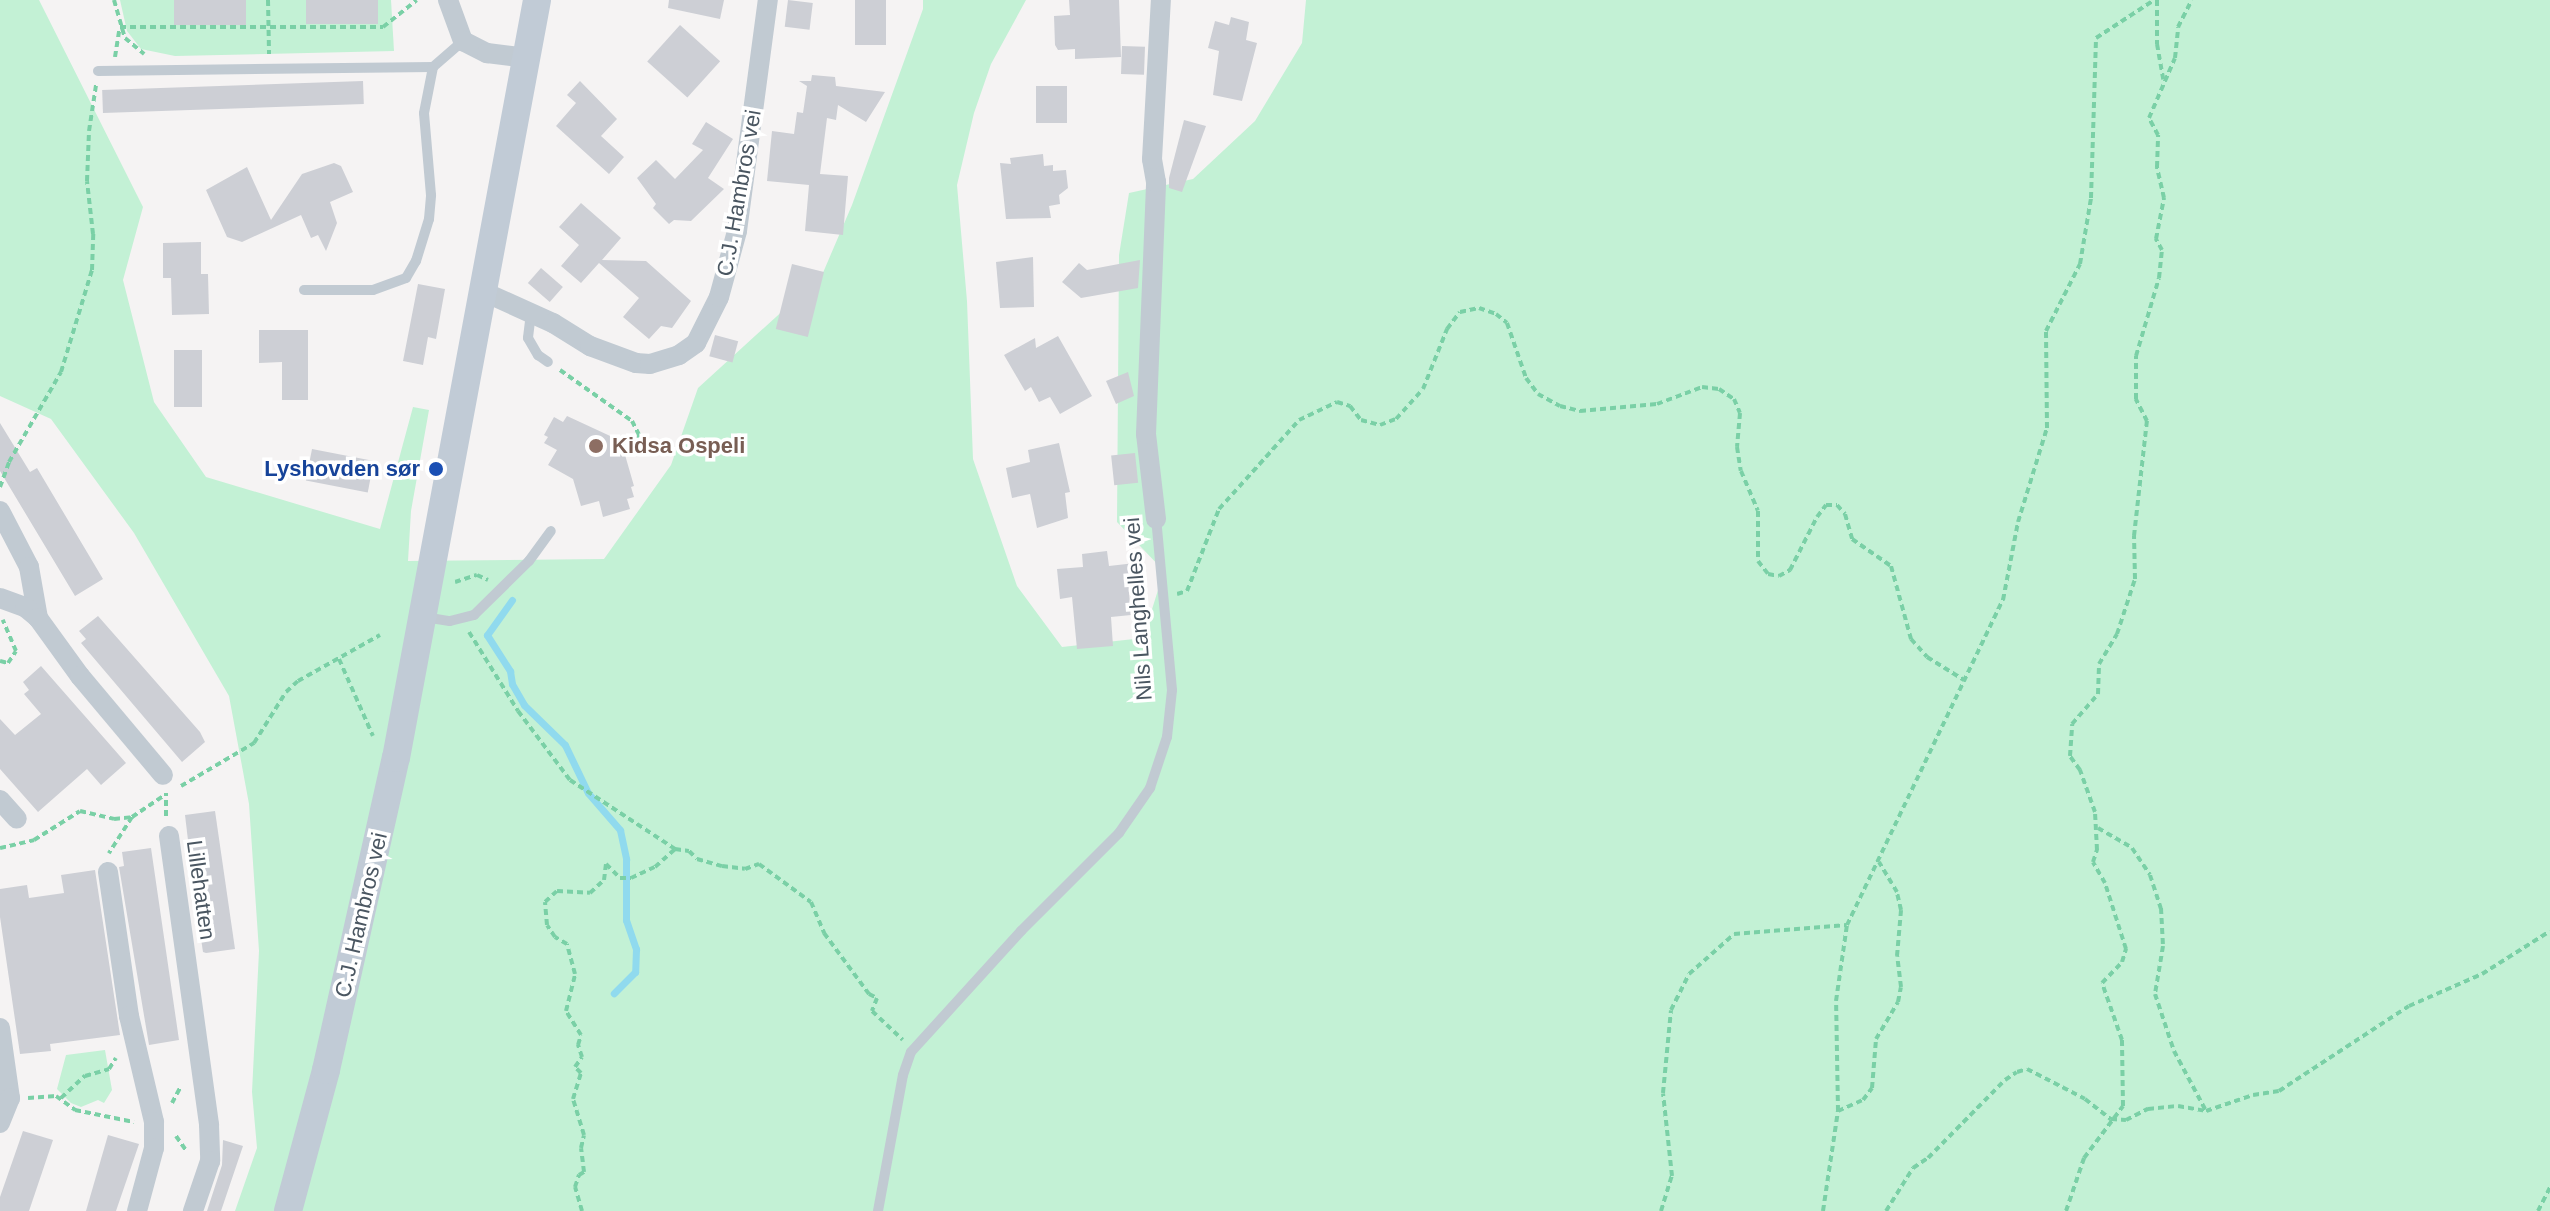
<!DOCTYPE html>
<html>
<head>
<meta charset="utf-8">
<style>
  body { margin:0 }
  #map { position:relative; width:2550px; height:1211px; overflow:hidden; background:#f5f3f3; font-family:Arial,sans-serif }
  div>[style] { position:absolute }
  .green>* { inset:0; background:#c3f1d5 }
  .stream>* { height:7px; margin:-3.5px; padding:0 3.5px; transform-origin:3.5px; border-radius:3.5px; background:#90daee }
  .building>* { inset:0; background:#cdcfd5; transform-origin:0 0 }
  .path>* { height:4px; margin-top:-2px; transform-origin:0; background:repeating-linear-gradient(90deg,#7ad0a6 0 6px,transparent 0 10px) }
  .lane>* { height:10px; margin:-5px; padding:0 5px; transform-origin:5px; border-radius:5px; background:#c1cad2 }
  .street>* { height:20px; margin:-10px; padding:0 10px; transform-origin:10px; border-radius:10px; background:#c1cad2 }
  .secondary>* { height:28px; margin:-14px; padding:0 14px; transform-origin:14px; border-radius:14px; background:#c1cbd6 }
  .dots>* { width:22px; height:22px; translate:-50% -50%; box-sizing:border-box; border:4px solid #fff; border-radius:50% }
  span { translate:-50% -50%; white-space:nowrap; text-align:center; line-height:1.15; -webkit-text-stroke:7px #fff; paint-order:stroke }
  .street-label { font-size:22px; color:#4a5661 }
  .education-label { font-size:22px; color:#785e54; font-weight:700 }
  .left { translate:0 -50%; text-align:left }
  .transit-label { font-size:22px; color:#164399; font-weight:700 }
  .right { translate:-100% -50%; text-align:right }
</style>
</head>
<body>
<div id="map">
  <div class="green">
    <i style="clip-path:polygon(0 0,39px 0,143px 207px,123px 280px,154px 402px,206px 477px,380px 529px,413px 407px,429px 410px,411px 511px,408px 561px,604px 559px,671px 465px,698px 388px,822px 275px,852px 205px,923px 9px,923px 0,1026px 0,991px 64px,974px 113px,957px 185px,967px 301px,973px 459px,1017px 586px,1062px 647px,1143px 638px,1164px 571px,1117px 522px,1119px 255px,1129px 193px,1193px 179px,1255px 121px,1302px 43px,1306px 0,2550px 0,2550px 1211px,235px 1211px,257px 1148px,252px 1092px,259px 951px,249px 804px,229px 696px,134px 533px,51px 419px,0 396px)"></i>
    <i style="clip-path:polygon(120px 0,391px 0,394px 51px,175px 56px,141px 49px,127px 31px)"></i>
    <i style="clip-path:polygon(105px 1050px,112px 1090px,104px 1103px,98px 1100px,81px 1107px,71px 1103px,57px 1089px,66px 1055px)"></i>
  </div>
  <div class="stream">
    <i style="left:512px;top:600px;width:43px;rotate:125.5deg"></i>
    <i style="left:487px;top:635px;width:43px;rotate:57.4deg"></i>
    <i style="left:510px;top:671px;width:13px;rotate:81deg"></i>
    <i style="left:512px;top:684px;width:24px;rotate:60deg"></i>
    <i style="left:524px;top:705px;width:57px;rotate:44.3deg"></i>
    <i style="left:565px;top:745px;width:53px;rotate:64.4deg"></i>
    <i style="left:588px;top:793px;width:49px;rotate:49.1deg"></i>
    <i style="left:620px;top:830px;width:30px;rotate:78deg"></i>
    <i style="left:626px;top:859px;width:61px;rotate:90deg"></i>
    <i style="left:626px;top:920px;width:31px;rotate:71deg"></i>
    <i style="left:636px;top:949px;width:23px;rotate:92deg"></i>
    <i style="left:635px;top:972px;width:30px;rotate:135deg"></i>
  </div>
  <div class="building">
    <i style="left:174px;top:0;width:72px;height:25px"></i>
    <i style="left:306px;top:0;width:72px;height:24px"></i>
    <i style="clip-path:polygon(669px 0,724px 0,720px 19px,668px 8px)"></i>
    <i style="left:788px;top:0;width:25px;height:27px;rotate:7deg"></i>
    <i style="left:855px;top:0;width:31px;height:45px"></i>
    <i style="clip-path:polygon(1069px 0,1119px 0,1121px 57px,1075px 59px,1075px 49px,1058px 50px,1055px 45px,1054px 16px,1070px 15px)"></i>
    <i style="clip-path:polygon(1231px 17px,1249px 22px,1246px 40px,1257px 43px,1242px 101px,1213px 95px,1219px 51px,1208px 48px,1215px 21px,1229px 25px)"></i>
    <i style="left:680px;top:25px;width:54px;height:49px;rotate:42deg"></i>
    <i style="left:1122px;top:46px;width:23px;height:28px;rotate:2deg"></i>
    <i style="clip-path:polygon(812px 75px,835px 77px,836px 86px,885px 92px,866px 122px,838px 105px,836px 120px,827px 118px,820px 174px,848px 176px,843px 235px,805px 231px,809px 185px,767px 181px,772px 131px,794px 134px,797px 112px,803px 113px,807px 86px,799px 81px,811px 81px)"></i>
    <i style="left:363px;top:81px;width:23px;height:261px;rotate:88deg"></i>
    <i style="clip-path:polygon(580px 81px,617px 119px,601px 136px,624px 157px,609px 174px,556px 126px,576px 103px,567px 95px)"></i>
    <i style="left:1036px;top:86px;width:31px;height:37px"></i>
    <i style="clip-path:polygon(1184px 120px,1206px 126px,1182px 192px,1169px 188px,1169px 178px)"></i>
    <i style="clip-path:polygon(706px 122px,733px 139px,708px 178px,724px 189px,691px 221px,674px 220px,669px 224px,653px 208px,656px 204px,637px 178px,656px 160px,675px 179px,703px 150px,692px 144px)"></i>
    <i style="clip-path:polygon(1043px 154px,1044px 166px,1053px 165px,1053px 171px,1066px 170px,1068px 188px,1059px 195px,1060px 204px,1049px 206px,1051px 218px,1006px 219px,1000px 163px,1011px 164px,1010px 158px)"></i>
    <i style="clip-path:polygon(334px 163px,341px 166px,353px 192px,330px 202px,337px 223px,326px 251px,318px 235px,311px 238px,301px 215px,242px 242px,227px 237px,206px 190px,247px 167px,271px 220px,302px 174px)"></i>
    <i style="clip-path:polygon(581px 203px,621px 238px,602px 260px,646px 261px,691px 301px,672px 328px,661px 326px,649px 339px,623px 317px,639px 298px,599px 263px,581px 283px,561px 266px,579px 245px,559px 227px)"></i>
    <i style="clip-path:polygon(201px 242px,201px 274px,208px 274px,209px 314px,172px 315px,171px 278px,163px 278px,163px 243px)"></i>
    <i style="clip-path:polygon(1033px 257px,1034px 307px,1000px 308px,996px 262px)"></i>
    <i style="clip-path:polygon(1140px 260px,1138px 288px,1081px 298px,1062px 282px,1079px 263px,1087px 270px)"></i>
    <i style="left:792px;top:264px;width:33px;height:67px;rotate:14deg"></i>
    <i style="left:541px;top:268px;width:29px;height:20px;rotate:41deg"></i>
    <i style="clip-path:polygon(418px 284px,445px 289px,436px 339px,428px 337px,423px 365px,403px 361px)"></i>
    <i style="clip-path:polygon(259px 330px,308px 330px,308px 400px,282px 400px,282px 362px,259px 363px)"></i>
    <i style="left:715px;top:335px;width:24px;height:22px;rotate:15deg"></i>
    <i style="clip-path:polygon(1058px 336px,1092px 396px,1060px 414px,1050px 397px,1039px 402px,1031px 387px,1025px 391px,1004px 355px,1035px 338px,1036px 348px)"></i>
    <i style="left:174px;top:350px;width:28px;height:57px"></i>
    <i style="clip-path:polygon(1128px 372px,1134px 396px,1116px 404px,1106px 381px)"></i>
    <i style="clip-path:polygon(567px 416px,621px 441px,634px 486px,631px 487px,634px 497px,627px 499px,630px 509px,603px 517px,599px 501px,581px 506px,573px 479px,548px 465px,557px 450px,544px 443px,548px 437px,544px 435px,554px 417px,563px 422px)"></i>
    <i style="clip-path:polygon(0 423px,30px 472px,37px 468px,103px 579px,75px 596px,0 471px)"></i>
    <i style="clip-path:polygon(1059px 443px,1070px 492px,1065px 493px,1068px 518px,1037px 528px,1030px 494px,1012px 498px,1006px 468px,1030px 462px,1028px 450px)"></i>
    <i style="left:312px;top:449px;width:63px;height:32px;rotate:11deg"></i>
    <i style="left:1135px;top:453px;width:30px;height:24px;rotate:84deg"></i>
    <i style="clip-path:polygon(1107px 551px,1109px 566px,1144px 562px,1146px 581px,1128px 582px,1131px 615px,1111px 617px,1113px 646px,1077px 649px,1072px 597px,1060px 599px,1057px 569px,1083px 567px,1082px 554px)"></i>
    <i style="clip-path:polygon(98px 616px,200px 732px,205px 742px,182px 762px,81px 643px,86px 639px,79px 631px)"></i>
    <i style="clip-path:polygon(41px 666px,126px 763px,101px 785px,87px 769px,38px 812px,0 769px,0 719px,15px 735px,41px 714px,24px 694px,29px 690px,23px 682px)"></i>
    <i style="clip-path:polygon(215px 811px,235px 949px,206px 953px,203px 952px,195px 899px,185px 815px)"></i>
    <i style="clip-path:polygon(151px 848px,179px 1040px,149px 1045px,119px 867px,124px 866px,122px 852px)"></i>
    <i style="clip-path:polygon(95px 870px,120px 1035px,50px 1044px,51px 1051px,20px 1054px,0 917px,0 889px,27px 885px,29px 898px,64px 893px,61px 875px)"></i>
    <i style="clip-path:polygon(23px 1131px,53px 1140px,29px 1211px,0 1211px,0 1197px)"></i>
    <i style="clip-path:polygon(108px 1135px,139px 1144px,116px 1211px,86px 1211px)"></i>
    <i style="clip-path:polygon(223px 1140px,243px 1146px,221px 1211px,207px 1211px,222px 1165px)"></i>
  </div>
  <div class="path">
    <i style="left:114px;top:0;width:40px;rotate:74deg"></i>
    <i style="left:125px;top:38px;width:25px;rotate:40deg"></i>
    <i style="left:268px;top:0;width:54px;rotate:88.9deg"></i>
    <i style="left:2157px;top:0;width:44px;rotate:90deg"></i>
    <i style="left:2157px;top:44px;width:36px;rotate:80deg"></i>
    <i style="left:115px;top:57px;width:30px;rotate:-81deg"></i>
    <i style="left:120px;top:27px;width:263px"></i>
    <i style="left:383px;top:27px;width:43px;rotate:-38.5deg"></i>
    <i style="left:560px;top:370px;width:88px;rotate:35.3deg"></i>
    <i style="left:632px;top:421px;width:16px;rotate:63deg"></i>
    <i style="left:639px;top:435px;width:20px;rotate:93deg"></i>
    <i style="left:0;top:487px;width:27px;rotate:-70deg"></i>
    <i style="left:9px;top:462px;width:104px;rotate:-60deg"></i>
    <i style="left:61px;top:372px;width:107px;rotate:-73.1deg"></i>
    <i style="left:92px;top:270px;width:36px;rotate:-88deg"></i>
    <i style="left:93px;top:234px;width:53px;rotate:-96.5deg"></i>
    <i style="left:87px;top:181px;width:50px;rotate:-87.7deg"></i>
    <i style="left:89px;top:131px;width:47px;rotate:-81.3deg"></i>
    <i style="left:455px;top:582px;width:23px;rotate:-18deg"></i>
    <i style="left:477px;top:575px;width:12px;rotate:24deg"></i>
    <i style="left:1177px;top:594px;width:10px;rotate:-17deg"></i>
    <i style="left:1187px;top:591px;width:88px;rotate:-68.7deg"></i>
    <i style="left:1219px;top:509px;width:120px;rotate:-48deg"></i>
    <i style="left:1299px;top:420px;width:42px;rotate:-25.3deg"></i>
    <i style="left:1337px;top:402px;width:14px;rotate:17deg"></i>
    <i style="left:1350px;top:406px;width:18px;rotate:52deg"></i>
    <i style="left:1361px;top:420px;width:20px;rotate:15deg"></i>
    <i style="left:1380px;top:425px;width:17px;rotate:-21deg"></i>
    <i style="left:1396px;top:419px;width:40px;rotate:-48deg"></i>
    <i style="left:1423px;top:389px;width:65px;rotate:-68.2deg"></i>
    <i style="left:1447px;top:329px;width:21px;rotate:-53deg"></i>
    <i style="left:1460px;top:312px;width:19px;rotate:-12deg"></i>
    <i style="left:1479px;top:308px;width:18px;rotate:19deg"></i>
    <i style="left:1496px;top:314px;width:14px;rotate:39deg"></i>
    <i style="left:1507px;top:323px;width:58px;rotate:70.9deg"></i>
    <i style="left:1526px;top:378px;width:20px;rotate:53deg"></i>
    <i style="left:1538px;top:394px;width:25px;rotate:29deg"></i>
    <i style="left:1560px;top:406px;width:21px;rotate:14deg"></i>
    <i style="left:1580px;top:411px;width:77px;rotate:-5.2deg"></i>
    <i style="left:1657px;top:404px;width:48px;rotate:-20.7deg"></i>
    <i style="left:1702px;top:387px;width:17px;rotate:7deg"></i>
    <i style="left:1719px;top:389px;width:18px;rotate:34deg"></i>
    <i style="left:1734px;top:399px;width:15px;rotate:67deg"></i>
    <i style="left:1740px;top:413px;width:34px;rotate:95deg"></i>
    <i style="left:1737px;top:447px;width:24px;rotate:81deg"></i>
    <i style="left:1741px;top:471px;width:43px;rotate:67deg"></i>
    <i style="left:1758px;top:511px;width:50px;rotate:90deg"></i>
    <i style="left:1758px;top:561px;width:16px;rotate:52deg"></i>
    <i style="left:1768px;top:574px;width:11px;rotate:10deg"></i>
    <i style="left:1779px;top:576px;width:13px;rotate:-29deg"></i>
    <i style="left:1790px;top:570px;width:59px;rotate:-63deg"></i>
    <i style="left:1817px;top:517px;width:15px;rotate:-53deg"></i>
    <i style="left:1826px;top:505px;width:11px"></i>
    <i style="left:1837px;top:505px;width:12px;rotate:48deg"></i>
    <i style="left:1845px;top:514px;width:26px;rotate:74deg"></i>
    <i style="left:1852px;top:539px;width:47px;rotate:34.7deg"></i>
    <i style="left:1891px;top:566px;width:76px;rotate:74.7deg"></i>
    <i style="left:1911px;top:639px;width:24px;rotate:48deg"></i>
    <i style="left:1927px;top:657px;width:44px;rotate:31.9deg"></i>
    <i style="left:469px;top:632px;width:93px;rotate:58.2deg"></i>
    <i style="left:518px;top:711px;width:86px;rotate:53deg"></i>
    <i style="left:570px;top:780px;width:126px;rotate:33.3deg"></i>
    <i style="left:339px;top:659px;width:84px;rotate:66.2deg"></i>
    <i style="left:0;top:661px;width:8px;rotate:14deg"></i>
    <i style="left:8px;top:663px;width:14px;rotate:-56deg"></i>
    <i style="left:16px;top:651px;width:34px;rotate:-113deg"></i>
    <i style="left:181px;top:786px;width:85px;rotate:-30.5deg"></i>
    <i style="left:254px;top:743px;width:60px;rotate:-57.9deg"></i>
    <i style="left:286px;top:692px;width:16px;rotate:-43deg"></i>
    <i style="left:298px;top:681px;width:94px;rotate:-29.3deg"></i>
    <i style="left:166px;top:816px;width:23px;rotate:-90deg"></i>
    <i style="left:132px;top:817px;width:37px;rotate:-34deg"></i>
    <i style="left:2098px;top:828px;width:39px;rotate:30deg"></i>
    <i style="left:2132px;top:848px;width:32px;rotate:56deg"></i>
    <i style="left:2150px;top:875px;width:35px;rotate:72deg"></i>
    <i style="left:2161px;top:908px;width:38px;rotate:87deg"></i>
    <i style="left:2163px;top:946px;width:49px;rotate:99.5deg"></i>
    <i style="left:2155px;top:994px;width:60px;rotate:71.6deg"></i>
    <i style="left:2174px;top:1051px;width:68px;rotate:61.9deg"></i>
    <i style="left:0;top:848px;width:35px;rotate:-13deg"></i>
    <i style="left:34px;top:840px;width:54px;rotate:-32.2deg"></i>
    <i style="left:80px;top:811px;width:35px;rotate:13deg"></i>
    <i style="left:114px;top:819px;width:18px;rotate:-6deg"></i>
    <i style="left:132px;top:817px;width:43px;rotate:122.6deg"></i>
    <i style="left:28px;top:1098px;width:28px;rotate:-4deg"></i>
    <i style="left:56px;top:1096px;width:24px;rotate:36deg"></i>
    <i style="left:75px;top:1110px;width:60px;rotate:11.5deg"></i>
    <i style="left:61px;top:1098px;width:33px;rotate:-43deg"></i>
    <i style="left:85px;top:1076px;width:25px;rotate:-16deg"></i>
    <i style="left:109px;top:1069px;width:13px;rotate:-58deg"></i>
    <i style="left:172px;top:1103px;width:19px;rotate:-62deg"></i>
    <i style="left:1838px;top:1111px;width:27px;rotate:-24deg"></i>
    <i style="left:1863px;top:1100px;width:15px;rotate:-53deg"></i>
    <i style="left:1872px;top:1088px;width:49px;rotate:-85.3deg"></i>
    <i style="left:1876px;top:1039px;width:43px;rotate:-59.3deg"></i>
    <i style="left:1898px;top:1002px;width:15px;rotate:-79deg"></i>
    <i style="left:1901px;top:987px;width:31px;rotate:-97deg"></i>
    <i style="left:1897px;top:956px;width:46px;rotate:-85deg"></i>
    <i style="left:1901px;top:910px;width:18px;rotate:-103deg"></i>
    <i style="left:1897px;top:892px;width:35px;rotate:-121deg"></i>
    <i style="left:176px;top:1136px;width:19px;rotate:55deg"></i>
    <i style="left:582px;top:1211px;width:25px;rotate:-106deg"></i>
    <i style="left:575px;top:1187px;width:13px;rotate:-72deg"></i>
    <i style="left:579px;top:1175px;width:6px;rotate:-31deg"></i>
    <i style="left:584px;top:1172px;width:24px;rotate:-97deg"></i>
    <i style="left:581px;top:1148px;width:13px;rotate:-77deg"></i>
    <i style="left:584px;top:1135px;width:38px;rotate:-107deg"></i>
    <i style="left:573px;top:1099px;width:27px;rotate:-73deg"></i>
    <i style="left:581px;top:1073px;width:8px;rotate:-135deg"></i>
    <i style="left:575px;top:1067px;width:12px;rotate:-55deg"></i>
    <i style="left:582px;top:1057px;width:13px;rotate:-108deg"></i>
    <i style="left:578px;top:1045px;width:10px;rotate:-73deg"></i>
    <i style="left:581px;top:1035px;width:28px;rotate:-122deg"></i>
    <i style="left:566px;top:1011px;width:38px;rotate:-76deg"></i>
    <i style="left:575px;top:974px;width:31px;rotate:-105deg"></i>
    <i style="left:567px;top:944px;width:14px;rotate:-150deg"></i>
    <i style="left:555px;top:937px;width:14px;rotate:-124deg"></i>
    <i style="left:547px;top:925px;width:23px;rotate:-95deg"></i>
    <i style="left:545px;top:902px;width:16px;rotate:-43deg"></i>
    <i style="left:557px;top:891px;width:33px;rotate:3deg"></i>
    <i style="left:590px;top:893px;width:19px;rotate:-43deg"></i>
    <i style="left:604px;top:880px;width:16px;rotate:-83deg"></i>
    <i style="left:606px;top:864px;width:20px;rotate:45deg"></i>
    <i style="left:620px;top:878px;width:11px"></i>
    <i style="left:631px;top:878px;width:26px;rotate:-25deg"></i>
    <i style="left:655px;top:867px;width:27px;rotate:-42deg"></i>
    <i style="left:675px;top:849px;width:14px;rotate:8deg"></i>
    <i style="left:689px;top:851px;width:11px;rotate:45deg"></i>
    <i style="left:697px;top:859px;width:26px;rotate:16deg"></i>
    <i style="left:722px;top:866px;width:23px;rotate:7deg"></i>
    <i style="left:745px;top:869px;width:15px;rotate:-20deg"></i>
    <i style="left:759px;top:864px;width:64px;rotate:36.2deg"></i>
    <i style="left:811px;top:902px;width:34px;rotate:67deg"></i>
    <i style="left:824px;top:933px;width:76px;rotate:53.6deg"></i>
    <i style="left:869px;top:994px;width:9px;rotate:27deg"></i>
    <i style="left:877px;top:998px;width:14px;rotate:111deg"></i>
    <i style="left:872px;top:1011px;width:42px;rotate:43.1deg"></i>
    <i style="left:1661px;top:1211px;width:37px;rotate:-73deg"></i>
    <i style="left:1672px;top:1176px;width:83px;rotate:-96.2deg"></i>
    <i style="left:1663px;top:1093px;width:83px;rotate:-84.5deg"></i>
    <i style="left:1671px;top:1010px;width:40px;rotate:-63.4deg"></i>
    <i style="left:1689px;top:974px;width:60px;rotate:-41.6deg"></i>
    <i style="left:1734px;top:934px;width:113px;rotate:-4.6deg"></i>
    <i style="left:1847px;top:925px;width:361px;rotate:-64.4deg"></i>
    <i style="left:2003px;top:600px;width:79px;rotate:-79.1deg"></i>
    <i style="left:2018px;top:522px;width:98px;rotate:-72.9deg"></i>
    <i style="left:2047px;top:428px;width:97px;rotate:-90.6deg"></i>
    <i style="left:2046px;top:331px;width:75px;rotate:-63.1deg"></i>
    <i style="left:2080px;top:264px;width:67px;rotate:-80.5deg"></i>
    <i style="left:2091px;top:198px;width:160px;rotate:-88.2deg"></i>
    <i style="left:2096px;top:38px;width:69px;rotate:-33.2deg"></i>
    <i style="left:1823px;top:1211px;width:101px;rotate:-81.5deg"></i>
    <i style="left:1838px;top:1111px;width:110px;rotate:-91deg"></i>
    <i style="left:1836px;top:1001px;width:77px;rotate:-81.8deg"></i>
    <i style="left:1886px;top:1211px;width:51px;rotate:-57.9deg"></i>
    <i style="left:1913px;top:1168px;width:18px;rotate:-34deg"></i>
    <i style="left:1928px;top:1158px;width:110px;rotate:-45.4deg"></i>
    <i style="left:2005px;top:1080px;width:14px;rotate:-34deg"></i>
    <i style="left:2017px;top:1072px;width:10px;rotate:-17deg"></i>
    <i style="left:2027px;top:1069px;width:65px;rotate:27.3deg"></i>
    <i style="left:2085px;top:1099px;width:33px;rotate:38deg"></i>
    <i style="left:2111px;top:1119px;width:15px;rotate:4deg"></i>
    <i style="left:2126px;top:1120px;width:25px;rotate:-27deg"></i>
    <i style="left:2148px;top:1109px;width:30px;rotate:-6deg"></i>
    <i style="left:2178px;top:1106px;width:28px;rotate:10deg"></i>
    <i style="left:2206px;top:1111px;width:50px;rotate:-18.8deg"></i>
    <i style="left:2253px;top:1095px;width:26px;rotate:-9deg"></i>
    <i style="left:2279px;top:1091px;width:155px;rotate:-33.2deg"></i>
    <i style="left:2409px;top:1006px;width:80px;rotate:-23.7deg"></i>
    <i style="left:2482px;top:974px;width:80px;rotate:-32.3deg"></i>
    <i style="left:2066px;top:1211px;width:56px;rotate:-71.2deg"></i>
    <i style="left:2084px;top:1158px;width:65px;rotate:-53.1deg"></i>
    <i style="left:2123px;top:1106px;width:66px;rotate:-90.9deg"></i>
    <i style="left:2122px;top:1040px;width:60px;rotate:-109.3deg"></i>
    <i style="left:2102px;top:983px;width:29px;rotate:-46deg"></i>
    <i style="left:2122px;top:962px;width:14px;rotate:-73deg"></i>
    <i style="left:2126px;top:949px;width:69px;rotate:-107.7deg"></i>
    <i style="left:2105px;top:883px;width:24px;rotate:-120deg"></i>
    <i style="left:2093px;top:862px;width:13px;rotate:-72deg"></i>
    <i style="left:2097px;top:850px;width:38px;rotate:-93deg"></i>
    <i style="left:2095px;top:812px;width:45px;rotate:-109.7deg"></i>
    <i style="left:2080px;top:770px;width:17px;rotate:-126deg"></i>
    <i style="left:2070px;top:756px;width:32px;rotate:-86deg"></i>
    <i style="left:2072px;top:724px;width:40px;rotate:-49deg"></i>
    <i style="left:2098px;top:694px;width:30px;rotate:-88deg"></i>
    <i style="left:2099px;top:664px;width:35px;rotate:-59deg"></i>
    <i style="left:2117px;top:634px;width:58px;rotate:-71.9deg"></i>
    <i style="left:2135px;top:579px;width:43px;rotate:-91.3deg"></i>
    <i style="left:2134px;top:536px;width:116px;rotate:-83.6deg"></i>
    <i style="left:2147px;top:421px;width:25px;rotate:-117deg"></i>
    <i style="left:2136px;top:399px;width:43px;rotate:-90deg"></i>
    <i style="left:2136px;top:356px;width:81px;rotate:-73.6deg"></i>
    <i style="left:2159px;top:278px;width:28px;rotate:-84deg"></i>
    <i style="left:2162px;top:250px;width:13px;rotate:-119deg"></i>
    <i style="left:2156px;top:239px;width:42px;rotate:-79deg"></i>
    <i style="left:2164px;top:198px;width:32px;rotate:-103deg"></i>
    <i style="left:2157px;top:167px;width:32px;rotate:-88deg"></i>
    <i style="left:2158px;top:135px;width:19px;rotate:-118deg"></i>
    <i style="left:2149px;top:118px;width:65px;rotate:-66.6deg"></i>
    <i style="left:2175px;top:58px;width:31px;rotate:-84deg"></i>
    <i style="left:2178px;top:27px;width:30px;rotate:-63deg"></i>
    <i style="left:2538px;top:1211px;width:27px;rotate:-63deg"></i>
  </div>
  <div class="lane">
    <i style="left:98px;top:71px;width:335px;rotate:-0.7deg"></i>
    <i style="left:433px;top:67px;width:40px;rotate:-41deg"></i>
    <i style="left:304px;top:290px;width:69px"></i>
    <i style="left:373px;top:290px;width:35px;rotate:-20deg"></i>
    <i style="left:406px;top:278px;width:20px;rotate:-60deg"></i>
    <i style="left:416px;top:261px;width:44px;rotate:-72.8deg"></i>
    <i style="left:429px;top:219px;width:24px;rotate:-85deg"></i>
    <i style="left:431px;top:195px;width:82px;rotate:-94.9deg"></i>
    <i style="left:424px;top:113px;width:47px;rotate:-78.9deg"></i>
    <i style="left:531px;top:313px;width:25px;rotate:97deg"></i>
    <i style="left:528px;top:338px;width:20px;rotate:60deg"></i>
    <i style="left:538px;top:355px;width:12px;rotate:35deg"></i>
    <i style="left:424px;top:617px;width:26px;rotate:9deg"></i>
    <i style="left:450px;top:621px;width:25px;rotate:-14deg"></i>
    <i style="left:474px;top:615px;width:77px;rotate:-44.5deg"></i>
    <i style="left:529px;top:561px;width:37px;rotate:-54deg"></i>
    <i style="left:878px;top:1211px;width:138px;rotate:-79.6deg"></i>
    <i style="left:903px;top:1075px;width:24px;rotate:-71deg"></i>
    <i style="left:911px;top:1052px;width:164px;rotate:-47.7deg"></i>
    <i style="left:1021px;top:931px;width:139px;rotate:-45deg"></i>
    <i style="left:1119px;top:833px;width:55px;rotate:-55.4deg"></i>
    <i style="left:1150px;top:788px;width:54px;rotate:-71.6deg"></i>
    <i style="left:1167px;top:737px;width:47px;rotate:-83.9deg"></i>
    <i style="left:1172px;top:690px;width:172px;rotate:-95.3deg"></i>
  </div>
  <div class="street">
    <i style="left:448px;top:0;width:44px;rotate:69.9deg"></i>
    <i style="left:463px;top:41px;width:27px;rotate:27deg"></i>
    <i style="left:487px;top:53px;width:39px;rotate:7deg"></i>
    <i style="left:482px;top:291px;width:78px;rotate:24.3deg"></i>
    <i style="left:553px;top:323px;width:44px;rotate:31.9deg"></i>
    <i style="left:590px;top:346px;width:49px;rotate:20.3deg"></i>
    <i style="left:636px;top:363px;width:14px;rotate:4deg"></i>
    <i style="left:650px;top:364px;width:30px;rotate:-17deg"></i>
    <i style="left:679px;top:355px;width:21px;rotate:-35deg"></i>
    <i style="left:696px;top:343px;width:51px;rotate:-63.4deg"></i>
    <i style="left:719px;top:297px;width:68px;rotate:-74.7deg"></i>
    <i style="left:737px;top:231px;width:233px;rotate:-82.4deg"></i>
    <i style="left:0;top:511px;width:63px;rotate:62.6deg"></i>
    <i style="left:29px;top:567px;width:52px;rotate:80deg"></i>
    <i style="left:1156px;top:519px;width:86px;rotate:-96.7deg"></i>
    <i style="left:1146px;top:434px;width:252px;rotate:-87.7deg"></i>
    <i style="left:1156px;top:182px;width:23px;rotate:-100deg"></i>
    <i style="left:1152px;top:159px;width:159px;rotate:-86.8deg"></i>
    <i style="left:0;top:598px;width:27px;rotate:20deg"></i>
    <i style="left:25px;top:607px;width:17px;rotate:40deg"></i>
    <i style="left:38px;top:618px;width:72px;rotate:54.1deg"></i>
    <i style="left:80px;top:676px;width:129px;rotate:50deg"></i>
    <i style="left:0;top:800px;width:25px;rotate:48deg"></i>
    <i style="left:169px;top:836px;width:292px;rotate:82.1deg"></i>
    <i style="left:209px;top:1125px;width:36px;rotate:88deg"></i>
    <i style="left:210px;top:1161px;width:53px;rotate:108.8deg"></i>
    <i style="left:108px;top:872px;width:146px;rotate:81.7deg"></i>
    <i style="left:129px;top:1016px;width:109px;rotate:76.7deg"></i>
    <i style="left:154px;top:1122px;width:26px;rotate:90deg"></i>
    <i style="left:154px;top:1148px;width:65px;rotate:105.1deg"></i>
    <i style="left:0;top:1028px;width:71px;rotate:81.9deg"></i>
    <i style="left:10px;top:1098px;width:27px;rotate:112deg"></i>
  </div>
  <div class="secondary">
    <i style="left:288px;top:1211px;width:146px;rotate:-74.9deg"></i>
    <i style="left:326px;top:1070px;width:320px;rotate:-77.4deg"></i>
    <i style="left:396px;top:758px;width:771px;rotate:-79.46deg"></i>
  </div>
  <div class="dots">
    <i style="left:596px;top:446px;background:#8d6e63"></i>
    <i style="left:436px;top:469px;background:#1a4fb4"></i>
  </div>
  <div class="street-label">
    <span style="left:739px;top:193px;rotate:-80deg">C.J. Hambros vei</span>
    <span style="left:1138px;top:609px;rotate:-94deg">Nils Langhelles vei</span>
    <span style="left:201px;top:890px;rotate:82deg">Lillehatten</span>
    <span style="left:361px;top:915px;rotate:-77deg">C.J. Hambros vei</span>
  </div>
  <div class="education-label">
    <span class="left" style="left:612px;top:446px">Kidsa Ospeli</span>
  </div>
  <div class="transit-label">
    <span class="right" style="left:420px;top:469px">Lyshovden sør</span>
  </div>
</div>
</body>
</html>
